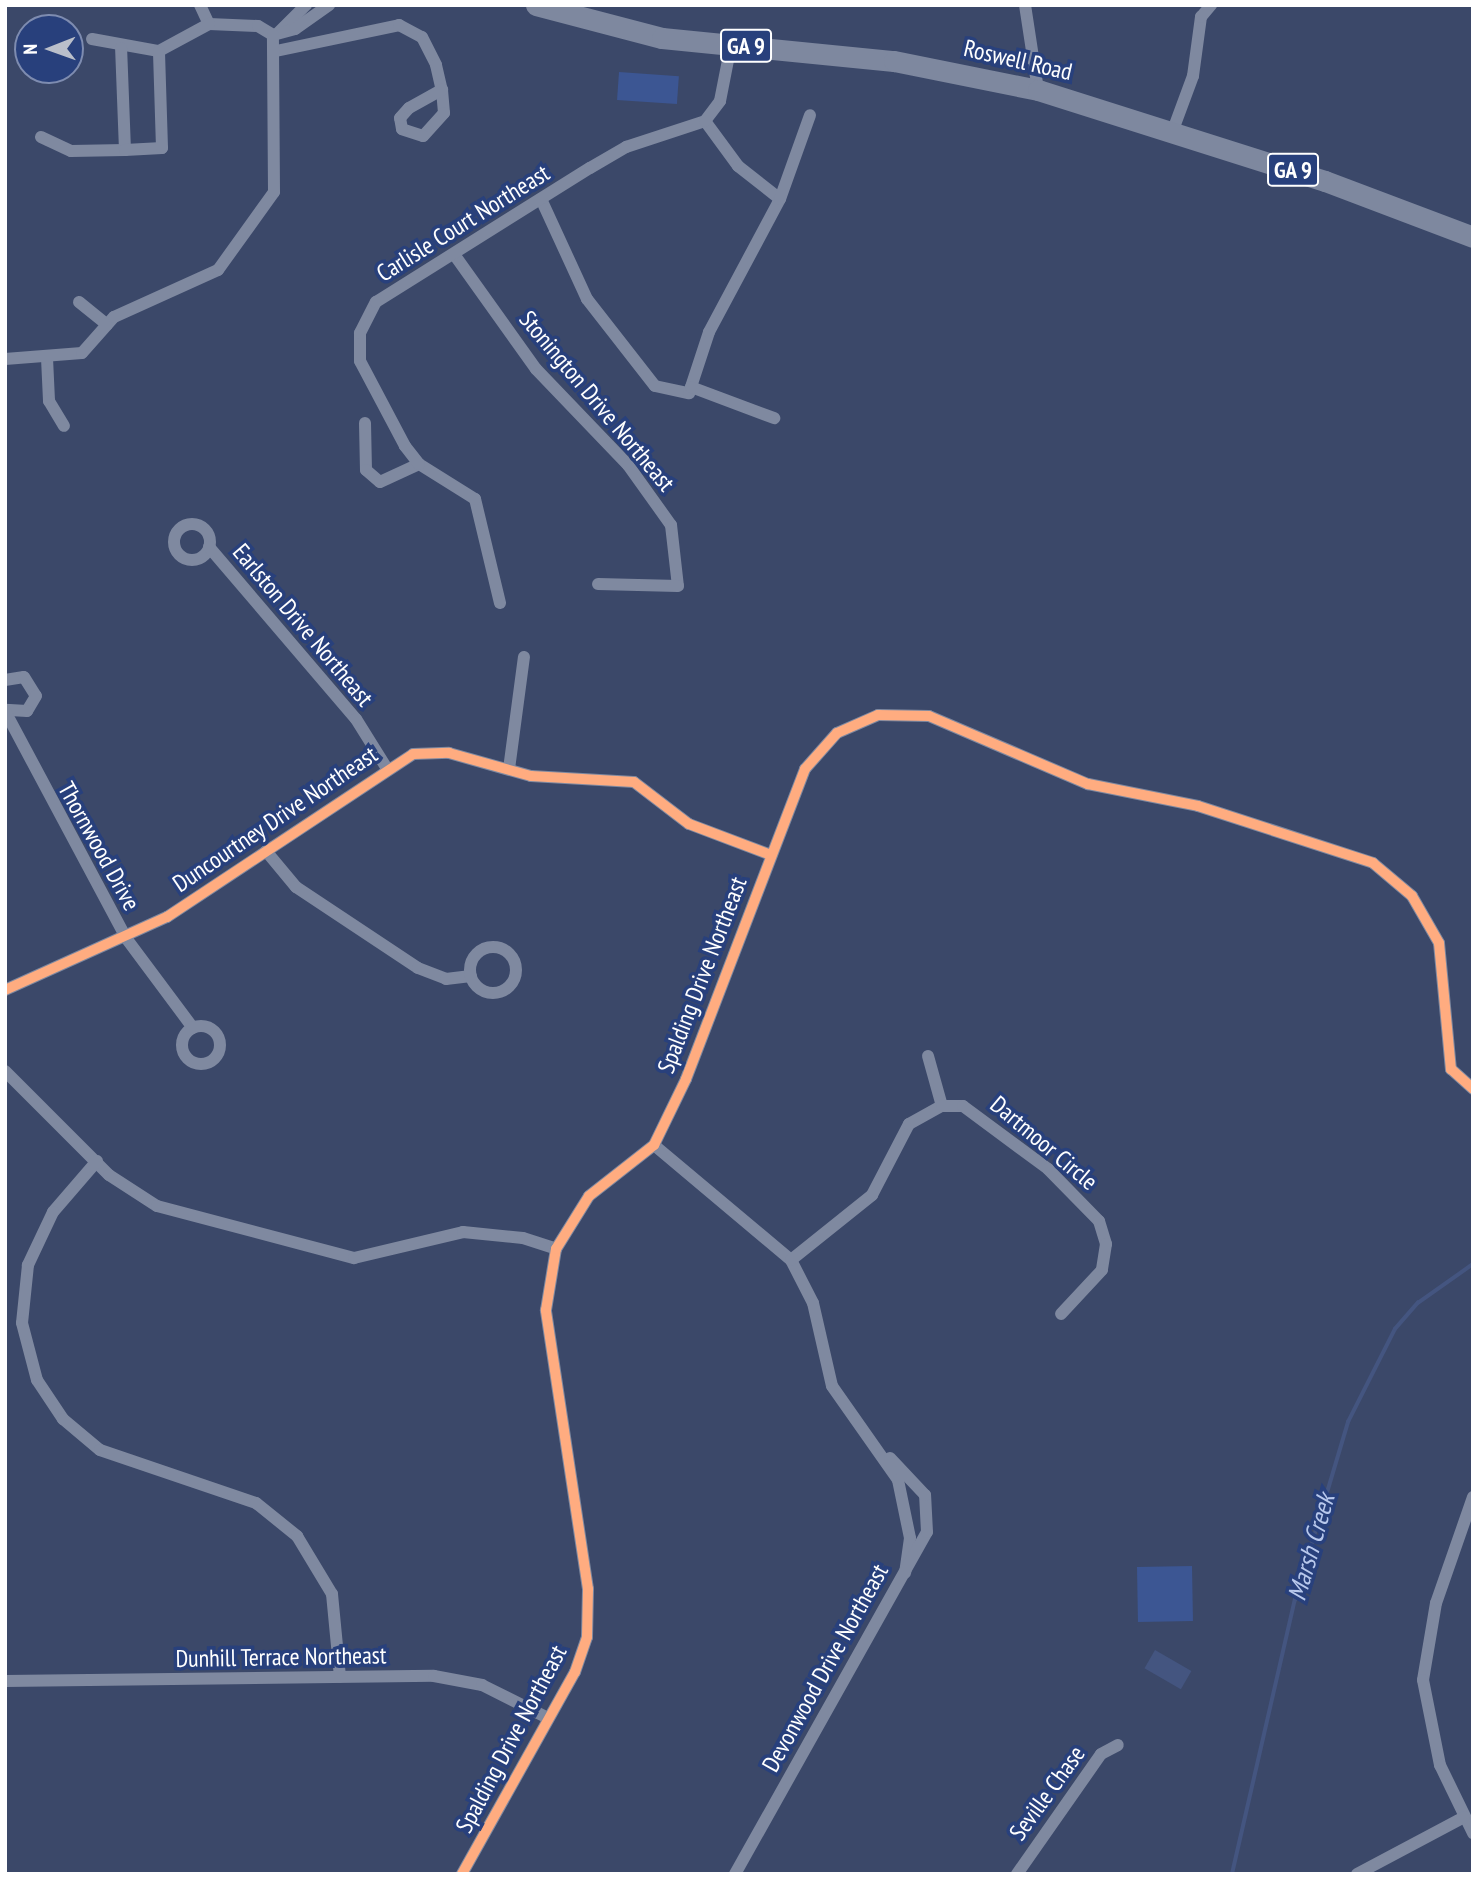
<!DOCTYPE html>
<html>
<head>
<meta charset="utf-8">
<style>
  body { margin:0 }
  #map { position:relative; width:1478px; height:1879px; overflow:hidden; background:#3b4869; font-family:"PT Sans Narrow",sans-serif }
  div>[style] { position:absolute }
  .green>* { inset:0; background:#3c5693; transform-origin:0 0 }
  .water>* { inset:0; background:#445580; transform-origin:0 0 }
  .stream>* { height:3.5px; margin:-1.75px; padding:0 1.75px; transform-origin:1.75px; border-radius:1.75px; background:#445580 }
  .street>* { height:12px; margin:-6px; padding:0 6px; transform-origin:6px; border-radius:6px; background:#7f89a0 }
  .street>.ring { margin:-6px; padding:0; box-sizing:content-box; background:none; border:12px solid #7f89a0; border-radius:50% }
  .primary>* { height:21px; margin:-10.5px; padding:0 10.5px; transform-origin:10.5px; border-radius:10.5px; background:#7e889f }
  .cycleway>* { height:10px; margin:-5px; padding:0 5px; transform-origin:5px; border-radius:5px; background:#ffac80 }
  span { translate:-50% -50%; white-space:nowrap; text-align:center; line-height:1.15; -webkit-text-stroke:7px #28407c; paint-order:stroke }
  .shield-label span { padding:2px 5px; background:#28407c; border:2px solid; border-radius:5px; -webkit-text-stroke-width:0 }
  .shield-label { font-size:23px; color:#fff; font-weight:700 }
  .street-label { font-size:24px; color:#fff }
  .water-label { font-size:26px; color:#b8c8ec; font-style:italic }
  .frame { position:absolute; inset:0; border:7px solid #fff; pointer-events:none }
  .north { position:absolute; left:14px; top:14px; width:70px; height:70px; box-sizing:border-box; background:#28407c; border:2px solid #7e8cb0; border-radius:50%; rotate:269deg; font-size:19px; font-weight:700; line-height:28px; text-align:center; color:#fff }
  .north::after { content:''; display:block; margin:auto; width:24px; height:32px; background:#babfca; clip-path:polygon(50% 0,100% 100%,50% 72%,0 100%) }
</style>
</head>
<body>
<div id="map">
  <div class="green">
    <i style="left:619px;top:72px;width:60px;height:28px;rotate:4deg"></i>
    <i style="left:1192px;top:1566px;width:55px;height:55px;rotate:89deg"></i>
  </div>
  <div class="water">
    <i style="left:1155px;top:1650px;width:42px;height:21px;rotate:30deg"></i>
  </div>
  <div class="stream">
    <i style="left:1232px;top:1874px;width:281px;rotate:-77.1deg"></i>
    <i style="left:1295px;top:1600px;width:186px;rotate:-73.4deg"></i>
    <i style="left:1348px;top:1422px;width:104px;rotate:-63.2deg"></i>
    <i style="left:1395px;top:1329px;width:35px;rotate:-49deg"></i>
    <i style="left:1418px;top:1303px;width:67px;rotate:-35.3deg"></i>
  </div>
  <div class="street">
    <i style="left:200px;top:5px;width:21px;rotate:65deg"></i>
    <i style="left:209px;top:24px;width:49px;rotate:2.3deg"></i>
    <i style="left:258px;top:26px;width:17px;rotate:31deg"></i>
    <i style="left:1025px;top:5px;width:86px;rotate:81.3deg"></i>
    <i style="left:279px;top:32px;width:38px;rotate:-45deg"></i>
    <i style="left:273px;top:35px;width:23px;rotate:-15deg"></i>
    <i style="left:295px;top:29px;width:42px;rotate:-35.2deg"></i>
    <i style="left:92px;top:39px;width:68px;rotate:10.2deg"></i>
    <i style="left:159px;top:51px;width:57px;rotate:-28.4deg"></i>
    <i style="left:276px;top:51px;width:126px;rotate:-11.9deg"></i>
    <i style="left:399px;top:25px;width:26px;rotate:28deg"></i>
    <i style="left:422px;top:37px;width:31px;rotate:63deg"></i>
    <i style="left:436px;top:65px;width:26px;rotate:77deg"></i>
    <i style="left:442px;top:90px;width:23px;rotate:85deg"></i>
    <i style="left:444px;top:113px;width:31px;rotate:132deg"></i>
    <i style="left:423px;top:136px;width:22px;rotate:-162deg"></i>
    <i style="left:402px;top:129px;width:11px;rotate:-100deg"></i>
    <i style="left:400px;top:118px;width:13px;rotate:-48deg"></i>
    <i style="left:409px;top:108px;width:38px;rotate:-29deg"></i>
    <i style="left:705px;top:121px;width:56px;rotate:53.7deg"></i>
    <i style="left:738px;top:166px;width:53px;rotate:38.2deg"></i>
    <i style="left:1173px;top:130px;width:58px;rotate:-69.7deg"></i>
    <i style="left:1193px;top:76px;width:60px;rotate:-82.3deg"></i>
    <i style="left:1201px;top:17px;width:16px;rotate:-50deg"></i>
    <i style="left:41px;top:137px;width:33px;rotate:25deg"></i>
    <i style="left:71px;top:151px;width:54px;rotate:-1.1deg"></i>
    <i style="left:125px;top:150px;width:102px;rotate:-92.2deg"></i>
    <i style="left:125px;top:150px;width:37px;rotate:-3deg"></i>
    <i style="left:162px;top:148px;width:97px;rotate:-91.8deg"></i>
    <i style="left:541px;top:199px;width:110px;rotate:65.3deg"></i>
    <i style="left:587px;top:299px;width:110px;rotate:52deg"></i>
    <i style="left:655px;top:386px;width:35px;rotate:12deg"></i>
    <i style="left:689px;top:393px;width:64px;rotate:-71.8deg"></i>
    <i style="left:709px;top:332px;width:151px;rotate:-61.9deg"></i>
    <i style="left:780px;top:199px;width:89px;rotate:-70.3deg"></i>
    <i style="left:456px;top:257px;width:138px;rotate:54.5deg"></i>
    <i style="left:536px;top:369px;width:133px;rotate:46.2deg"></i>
    <i style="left:628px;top:465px;width:74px;rotate:54.4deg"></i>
    <i style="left:671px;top:525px;width:61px;rotate:83.5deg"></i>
    <i style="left:678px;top:586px;width:80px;rotate:-178.6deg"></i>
    <i style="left:79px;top:302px;width:36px;rotate:39deg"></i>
    <i style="left:47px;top:358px;width:43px;rotate:87.3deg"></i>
    <i style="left:49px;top:401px;width:29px;rotate:59deg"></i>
    <i style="left:5px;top:359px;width:77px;rotate:-4.5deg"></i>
    <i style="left:82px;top:353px;width:48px;rotate:-48.4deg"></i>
    <i style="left:114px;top:317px;width:114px;rotate:-24.3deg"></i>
    <i style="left:218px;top:270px;width:96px;rotate:-54.3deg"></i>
    <i style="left:274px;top:192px;width:157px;rotate:-90.4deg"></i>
    <i style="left:691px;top:387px;width:89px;rotate:20.5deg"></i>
    <i style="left:365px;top:423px;width:47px;rotate:88.8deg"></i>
    <i style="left:366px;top:470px;width:18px;rotate:41deg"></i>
    <i style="left:380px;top:482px;width:43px;rotate:-24.8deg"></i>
    <i class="ring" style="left:174px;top:524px;width:24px;height:24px"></i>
    <i style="left:209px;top:547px;width:226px;rotate:49.5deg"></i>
    <i style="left:356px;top:719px;width:57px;rotate:58deg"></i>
    <i style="left:500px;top:603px;width:107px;rotate:-103.5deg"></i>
    <i style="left:475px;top:499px;width:66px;rotate:-148deg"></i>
    <i style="left:419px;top:464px;width:23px;rotate:-128deg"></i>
    <i style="left:405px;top:446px;width:96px;rotate:-117.9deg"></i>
    <i style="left:360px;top:361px;width:28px;rotate:-90deg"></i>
    <i style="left:360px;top:333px;width:35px;rotate:-63deg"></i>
    <i style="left:376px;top:302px;width:252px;rotate:-32.1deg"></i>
    <i style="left:590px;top:168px;width:42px;rotate:-30.3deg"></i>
    <i style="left:626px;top:147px;width:83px;rotate:-18.2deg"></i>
    <i style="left:705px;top:121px;width:25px;rotate:-53deg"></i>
    <i style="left:720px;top:101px;width:57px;rotate:-78.9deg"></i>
    <i style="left:5px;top:680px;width:19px;rotate:-9deg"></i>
    <i style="left:24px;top:677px;width:22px;rotate:58deg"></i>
    <i style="left:36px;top:696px;width:17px;rotate:121deg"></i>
    <i style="left:27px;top:711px;width:22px;rotate:-177deg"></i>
    <i style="left:5px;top:711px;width:257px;rotate:61.9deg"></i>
    <i style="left:126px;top:938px;width:112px;rotate:53.3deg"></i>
    <i style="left:509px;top:769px;width:113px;rotate:-82.4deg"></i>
    <i style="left:266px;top:851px;width:47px;rotate:50.2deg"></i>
    <i style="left:296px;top:887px;width:146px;rotate:33.6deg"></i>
    <i style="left:418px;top:968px;width:30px;rotate:21deg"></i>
    <i style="left:446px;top:979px;width:25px;rotate:-7deg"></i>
    <i class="ring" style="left:470px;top:947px;width:34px;height:34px"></i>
    <i style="left:5px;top:990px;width:178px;rotate:-24.3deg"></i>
    <i style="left:167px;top:917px;width:295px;rotate:-33.5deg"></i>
    <i style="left:413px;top:754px;width:36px;rotate:-2deg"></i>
    <i style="left:449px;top:753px;width:85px;rotate:15.7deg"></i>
    <i style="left:531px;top:776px;width:103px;rotate:3.3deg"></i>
    <i style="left:634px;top:782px;width:69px;rotate:37.4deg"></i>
    <i style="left:689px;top:824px;width:88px;rotate:20.7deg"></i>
    <i class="ring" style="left:182px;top:1026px;width:26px;height:26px"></i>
    <i style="left:928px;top:1056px;width:52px;rotate:74.4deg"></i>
    <i style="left:5px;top:1071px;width:147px;rotate:45deg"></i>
    <i style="left:109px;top:1175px;width:57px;rotate:32.9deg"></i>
    <i style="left:157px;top:1206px;width:204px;rotate:14.8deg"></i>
    <i style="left:354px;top:1258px;width:112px;rotate:-13.4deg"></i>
    <i style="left:463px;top:1232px;width:60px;rotate:5.7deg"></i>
    <i style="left:523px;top:1238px;width:35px;rotate:18deg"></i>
    <i style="left:654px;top:1145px;width:179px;rotate:40deg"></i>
    <i style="left:791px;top:1260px;width:48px;rotate:62.9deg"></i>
    <i style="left:813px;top:1303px;width:85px;rotate:77.1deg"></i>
    <i style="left:832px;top:1386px;width:115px;rotate:54.9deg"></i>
    <i style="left:898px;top:1480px;width:59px;rotate:78.3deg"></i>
    <i style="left:910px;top:1538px;width:35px;rotate:98deg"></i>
    <i style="left:97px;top:1161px;width:67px;rotate:130.8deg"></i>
    <i style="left:53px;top:1212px;width:59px;rotate:115.3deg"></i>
    <i style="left:28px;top:1265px;width:58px;rotate:95.9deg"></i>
    <i style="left:22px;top:1323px;width:59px;rotate:75.3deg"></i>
    <i style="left:37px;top:1380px;width:47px;rotate:56.3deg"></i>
    <i style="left:63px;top:1419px;width:48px;rotate:40deg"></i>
    <i style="left:100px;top:1450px;width:165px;rotate:18.8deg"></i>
    <i style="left:256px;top:1503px;width:53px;rotate:38.8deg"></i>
    <i style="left:297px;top:1536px;width:68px;rotate:58.9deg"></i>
    <i style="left:332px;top:1594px;width:83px;rotate:84.5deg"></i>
    <i style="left:791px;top:1260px;width:104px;rotate:-38.7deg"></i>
    <i style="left:872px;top:1195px;width:80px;rotate:-62.5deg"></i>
    <i style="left:909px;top:1124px;width:38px;rotate:-29deg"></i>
    <i style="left:942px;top:1106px;width:21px"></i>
    <i style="left:963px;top:1106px;width:106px;rotate:36.5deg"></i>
    <i style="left:1048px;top:1169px;width:73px;rotate:45.6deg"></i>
    <i style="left:1099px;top:1221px;width:24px;rotate:73deg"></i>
    <i style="left:1106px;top:1244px;width:26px;rotate:99deg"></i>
    <i style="left:1102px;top:1270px;width:60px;rotate:133deg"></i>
    <i style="left:1473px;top:1497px;width:112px;rotate:109.2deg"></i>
    <i style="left:1436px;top:1603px;width:78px;rotate:99.6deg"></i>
    <i style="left:1423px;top:1680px;width:87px;rotate:78.7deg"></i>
    <i style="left:1440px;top:1765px;width:76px;rotate:64.1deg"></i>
    <i style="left:5px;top:1681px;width:429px;rotate:-0.7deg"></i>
    <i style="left:434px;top:1676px;width:49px;rotate:10.6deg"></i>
    <i style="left:482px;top:1685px;width:74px;rotate:26.6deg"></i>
    <i style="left:462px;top:1874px;width:231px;rotate:-60.8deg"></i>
    <i style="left:575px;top:1672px;width:37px;rotate:-71deg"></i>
    <i style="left:587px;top:1637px;width:48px;rotate:-88.8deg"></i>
    <i style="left:588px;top:1589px;width:282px;rotate:-98.6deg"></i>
    <i style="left:546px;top:1310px;width:62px;rotate:-80.7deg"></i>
    <i style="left:556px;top:1249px;width:62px;rotate:-58.1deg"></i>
    <i style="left:589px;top:1196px;width:83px;rotate:-38.1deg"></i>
    <i style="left:654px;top:1145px;width:73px;rotate:-64.1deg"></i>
    <i style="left:686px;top:1079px;width:332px;rotate:-69deg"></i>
    <i style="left:805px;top:769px;width:48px;rotate:-48.4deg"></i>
    <i style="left:837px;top:733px;width:45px;rotate:-23.7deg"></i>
    <i style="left:878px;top:715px;width:51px;rotate:1.1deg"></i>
    <i style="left:929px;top:716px;width:173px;rotate:23.2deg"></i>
    <i style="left:1088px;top:784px;width:112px;rotate:11.3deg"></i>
    <i style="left:1198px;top:806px;width:184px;rotate:18deg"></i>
    <i style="left:1373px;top:863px;width:51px;rotate:40.2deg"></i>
    <i style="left:1412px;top:896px;width:54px;rotate:60.1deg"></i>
    <i style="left:1439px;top:943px;width:127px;rotate:84.6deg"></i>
    <i style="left:1451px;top:1069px;width:30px;rotate:42deg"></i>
    <i style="left:735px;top:1874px;width:392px;rotate:-60.7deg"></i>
    <i style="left:927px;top:1532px;width:37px;rotate:-93deg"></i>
    <i style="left:925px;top:1495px;width:51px;rotate:-133.4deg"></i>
    <i style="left:1017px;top:1874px;width:146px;rotate:-55deg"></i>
    <i style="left:1101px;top:1754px;width:19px;rotate:-28deg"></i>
    <i style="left:1357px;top:1874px;width:121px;rotate:-28deg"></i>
  </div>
  <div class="primary">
    <i style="left:536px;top:5px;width:130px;rotate:14.7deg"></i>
    <i style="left:662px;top:38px;width:233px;rotate:5.7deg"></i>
    <i style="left:894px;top:61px;width:147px;rotate:11.4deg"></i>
    <i style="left:1038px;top:90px;width:301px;rotate:17.6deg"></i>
    <i style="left:1325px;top:181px;width:158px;rotate:20.7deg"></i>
  </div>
  <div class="cycleway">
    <i style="left:5px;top:990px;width:178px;rotate:-24.3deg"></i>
    <i style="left:167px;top:917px;width:295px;rotate:-33.5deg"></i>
    <i style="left:413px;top:754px;width:36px;rotate:-2deg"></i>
    <i style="left:449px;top:753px;width:85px;rotate:15.7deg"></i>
    <i style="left:531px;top:776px;width:103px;rotate:3.3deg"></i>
    <i style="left:634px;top:782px;width:69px;rotate:37.4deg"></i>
    <i style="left:689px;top:824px;width:88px;rotate:20.7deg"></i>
    <i style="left:462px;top:1874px;width:231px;rotate:-60.8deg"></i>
    <i style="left:575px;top:1672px;width:37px;rotate:-71deg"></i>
    <i style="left:587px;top:1637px;width:48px;rotate:-88.8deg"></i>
    <i style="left:588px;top:1589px;width:282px;rotate:-98.6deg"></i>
    <i style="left:546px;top:1310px;width:62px;rotate:-80.7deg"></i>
    <i style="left:556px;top:1249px;width:62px;rotate:-58.1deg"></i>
    <i style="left:589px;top:1196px;width:83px;rotate:-38.1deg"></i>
    <i style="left:654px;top:1145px;width:73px;rotate:-64.1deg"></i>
    <i style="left:686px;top:1079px;width:332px;rotate:-69deg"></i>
    <i style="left:805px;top:769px;width:48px;rotate:-48.4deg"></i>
    <i style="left:837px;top:733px;width:45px;rotate:-23.7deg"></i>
    <i style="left:878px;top:715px;width:51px;rotate:1.1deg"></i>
    <i style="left:929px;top:716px;width:173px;rotate:23.2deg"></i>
    <i style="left:1088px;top:784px;width:112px;rotate:11.3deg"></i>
    <i style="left:1198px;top:806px;width:184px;rotate:18deg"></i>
    <i style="left:1373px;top:863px;width:51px;rotate:40.2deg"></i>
    <i style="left:1412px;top:896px;width:54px;rotate:60.1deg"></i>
    <i style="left:1439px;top:943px;width:127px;rotate:84.6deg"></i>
    <i style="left:1451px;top:1069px;width:30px;rotate:42deg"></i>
  </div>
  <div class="shield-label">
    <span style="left:746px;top:46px">GA 9</span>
    <span style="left:1293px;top:170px">GA 9</span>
  </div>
  <div class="street-label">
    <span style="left:1018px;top:60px;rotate:13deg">Roswell Road</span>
    <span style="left:463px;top:223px;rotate:-32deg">Carlisle Court Northeast</span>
    <span style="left:597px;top:401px;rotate:50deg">Stonington Drive Northeast</span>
    <span style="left:303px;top:625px;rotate:50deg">Earlston Drive Northeast</span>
    <span style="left:275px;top:819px;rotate:-34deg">Duncourtney Drive Northeast</span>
    <span style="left:99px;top:846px;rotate:61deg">Thornwood Drive</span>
    <span style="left:702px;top:975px;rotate:-69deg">Spalding Drive Northeast</span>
    <span style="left:1044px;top:1143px;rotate:40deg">Dartmoor Circle</span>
    <span style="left:281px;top:1657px;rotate:-1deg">Dunhill Terrace Northeast</span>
    <span style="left:825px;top:1668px;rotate:-61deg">Devonwood Drive Northeast</span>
    <span style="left:511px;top:1739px;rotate:-62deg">Spalding Drive Northeast</span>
    <span style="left:1047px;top:1793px;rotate:-54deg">Seville Chase</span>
  </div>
  <div class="water-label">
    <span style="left:1311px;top:1547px;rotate:-74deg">Marsh Creek</span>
  </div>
  <div class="frame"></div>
  <div class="north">N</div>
</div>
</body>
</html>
